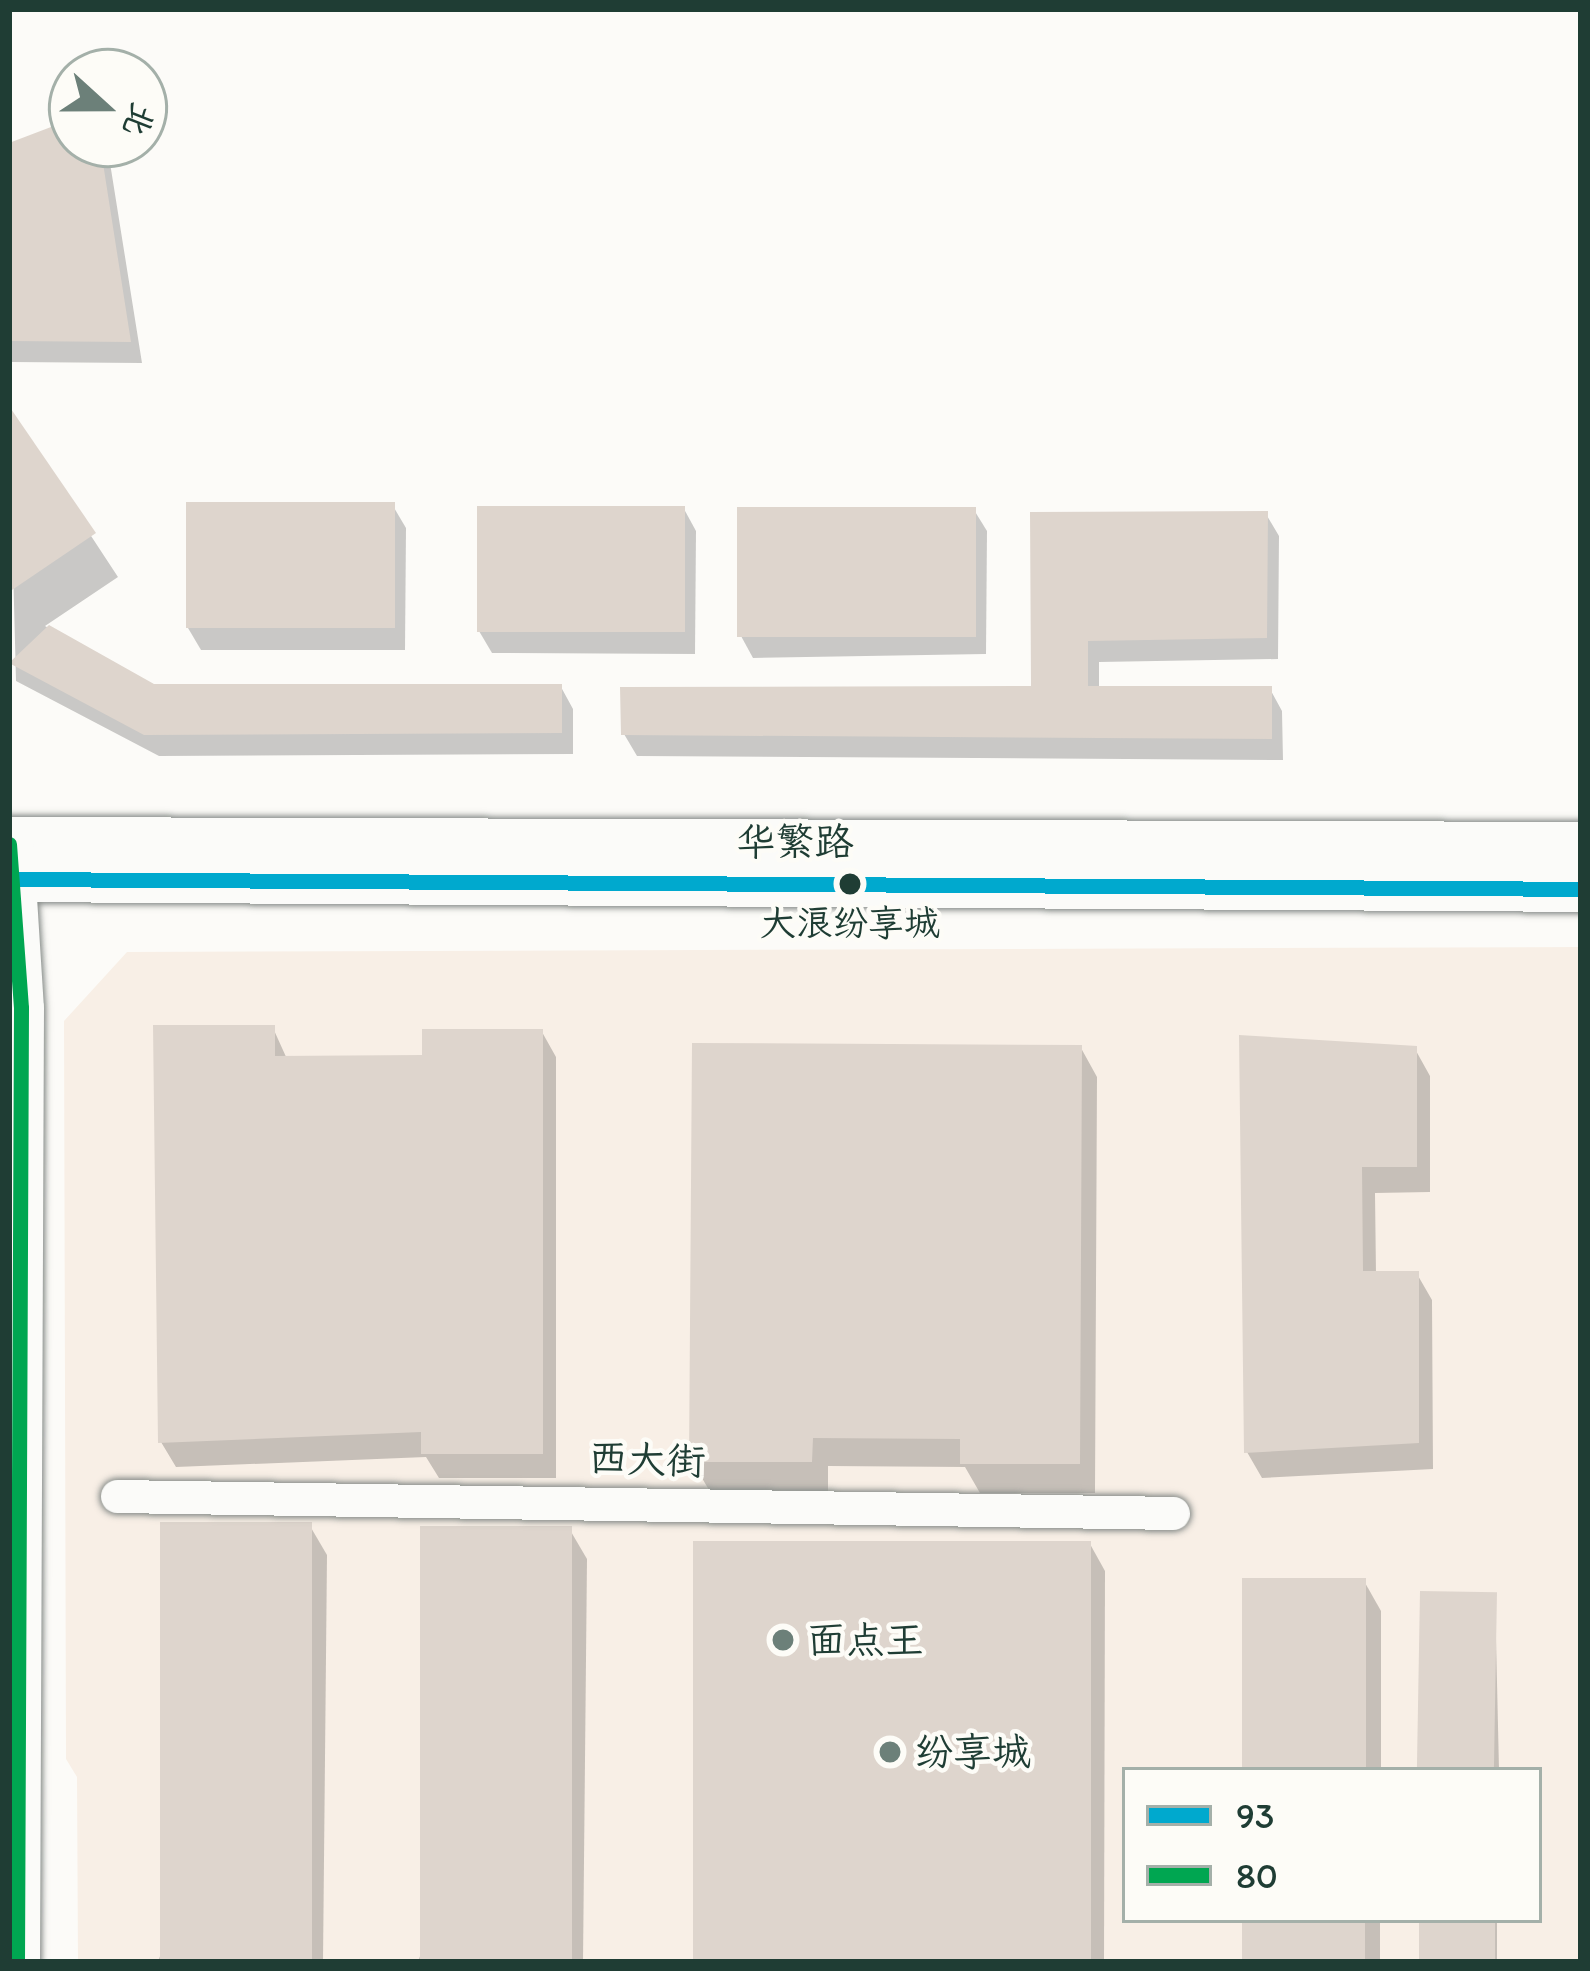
<!DOCTYPE html>
<html>
<head>
<meta charset="utf-8">
<style>
  body { margin:0 }
  #map { position:relative; width:1590px; height:1971px; overflow:hidden; background:#fcfbf8; font-family:Itim,"LXGW WenKai TC",sans-serif }
  div>[style] { position:absolute }
  .built>* { inset:0; background:#f8efe6 }
  .shadow>* { inset:0; background:#0003; transform-origin:0 0 }
  .building>* { inset:0; background:#ded5cd; transform-origin:0 0 }
  .roads { filter:drop-shadow(0 0 3px #888d8a) drop-shadow(0 0 3px #888d8a) }
  .street>* { height:33px; margin:-16.5px; padding:0 16.5px; transform-origin:16.5px; border-radius:16.5px; background:#fbfbf9 }
  .secondary>* { height:45px; margin:-22.5px; padding:0 22.5px; transform-origin:22.5px; border-radius:22.5px; background:#fbfbf9 }
  .bus-1>* { height:15px; margin:-7.5px; padding:0 7.5px; transform-origin:7.5px; border-radius:7.5px; background:#00a9ce }
  .bus-2>* { height:15px; margin:-7.5px; padding:0 7.5px; transform-origin:7.5px; border-radius:7.5px; background:#00a651 }
  .dots>* { width:33px; height:33px; translate:-50% -50%; box-sizing:border-box; border:6px solid #fdfcf7; border-radius:50% }
  span { translate:-50% -50%; white-space:nowrap; text-align:center; line-height:1.15; -webkit-text-stroke:9px #fdfcf7; paint-order:stroke }
  .bus-label { font-size:36px; color:#1f3d34 }
  .street-label { font-size:39px; color:#1f3d34 }
  .poi-label { font-size:39px; color:#1f3d34 }
  .left { translate:0 -50%; text-align:left }
  .frame { position:absolute; inset:0; border:12px solid #1f3d34; pointer-events:none }
  .legend { position:absolute; left:1122px; top:1767px; width:420px; height:156px; box-sizing:border-box; background:#fdfcf7; border:3px solid #a4b0a9; margin:0; padding:15px 21px; list-style:none; font-size:36px; color:#1f3d34 }
  .legend li { display:flex; align-items:center; gap:24px; height:60px }
  .legend b { width:60px; border:3px solid #a4b0a9 }
  .north { position:absolute; left:48px; top:48px; width:120px; height:120px; box-sizing:border-box; background:#fdfcf7; border:3px solid #a4b0a9; border-radius:50%; rotate:111deg; font-size:33px; font-weight:700; line-height:48px; text-align:center; color:#1f3d34 }
  .north::after { content:''; display:block; margin:auto; width:42px; height:54px; background:#6c8079; clip-path:polygon(50% 0,100% 100%,50% 72%,0 100%) }
</style>
</head>
<body>
<div id="map">
  <div class="built">
    <i style="clip-path:polygon(evenodd,1581px 947px,1581px 1962px,78px 1962px,77px 1777px,66px 1759px,64px 1021px,127px 952px,1581px 947px,1125px 1770px,1539px 1770px,1539px 1920px,1125px 1920px,1125px 1770px)"></i>
  </div>
  <div class="shadow">
    <i style="clip-path:polygon(72px 123px,72px 144px,107px 144px,142px 363px,9px 362px,9px 146px)"></i>
    <i style="clip-path:polygon(9px 411px,118px 577px,45px 626px,153px 687px,561px 687px,573px 709px,573px 754px,159px 756px,16px 681px)"></i>
    <i style="clip-path:polygon(393px 506px,406px 528px,405px 650px,201px 650px,188px 628px)"></i>
    <i style="clip-path:polygon(684px 509px,696px 531px,695px 654px,492px 653px,479px 631px)"></i>
    <i style="clip-path:polygon(974px 510px,987px 531px,986px 654px,753px 658px,741px 636px)"></i>
    <i style="clip-path:polygon(1266px 514px,1279px 536px,1278px 659px,1099px 662px,1099px 689px,1270px 689px,1282px 711px,1283px 760px,637px 756px,624px 734px,1034px 689px,1033px 515px)"></i>
    <i style="clip-path:polygon(273px 1028px,287px 1059px,425px 1058px,542px 1032px,556px 1057px,556px 1478px,439px 1478px,426px 1457px,176px 1467px,161px 1442px)"></i>
    <i style="clip-path:polygon(1242px 1038px,1415px 1049px,1430px 1076px,1430px 1192px,1375px 1193px,1376px 1274px,1417px 1274px,1432px 1300px,1433px 1469px,1262px 1478px,1247px 1452px)"></i>
    <i style="clip-path:polygon(1081px 1048px,1097px 1077px,1095px 1493px,980px 1493px,965px 1467px,828px 1466px,828px 1491px,709px 1490px,692px 1461px)"></i>
    <i style="clip-path:polygon(310px 1526px,327px 1555px,323px 1962px,158px 1962px)"></i>
    <i style="clip-path:polygon(570px 1530px,587px 1559px,583px 1962px,418px 1962px)"></i>
    <i style="clip-path:polygon(1090px 1544px,1105px 1571px,1104px 1962px,696px 1962px)"></i>
    <i style="clip-path:polygon(1364px 1581px,1381px 1611px,1381px 1770px,1245px 1770px)"></i>
    <i style="clip-path:polygon(1495px 1594px,1499px 1770px,1423px 1770px)"></i>
    <i style="left:1245px;top:1920px;width:135px;height:42px"></i>
    <i style="left:1422px;top:1920px;width:75px;height:42px"></i>
  </div>
  <div class="building">
    <i style="clip-path:polygon(72px 119px,72px 144px,100px 144px,131px 342px,9px 341px,9px 143px)"></i>
    <i style="clip-path:polygon(9px 406px,96px 533px,9px 592px)"></i>
    <i style="left:186px;top:502px;width:209px;height:126px"></i>
    <i style="left:477px;top:506px;width:208px;height:126px"></i>
    <i style="left:737px;top:507px;width:239px;height:130px"></i>
    <i style="clip-path:polygon(1268px 511px,1267px 638px,1088px 641px,1088px 686px,1272px 686px,1272px 739px,621px 735px,620px 687px,1031px 686px,1030px 512px)"></i>
    <i style="clip-path:polygon(49px 625px,154px 684px,562px 684px,562px 733px,144px 735px,9px 663px)"></i>
    <i style="clip-path:polygon(153px 1025px,275px 1025px,275px 1056px,422px 1055px,422px 1029px,543px 1029px,543px 1454px,421px 1454px,421px 1432px,158px 1443px)"></i>
    <i style="clip-path:polygon(1239px 1035px,1417px 1046px,1417px 1167px,1362px 1167px,1363px 1271px,1419px 1271px,1419px 1443px,1244px 1453px)"></i>
    <i style="clip-path:polygon(692px 1043px,1082px 1045px,1080px 1464px,960px 1464px,960px 1439px,813px 1438px,812px 1462px,689px 1462px)"></i>
    <i style="left:160px;top:1522px;width:152px;height:440px"></i>
    <i style="left:420px;top:1526px;width:152px;height:436px"></i>
    <i style="left:1091px;top:1541px;width:421px;height:398px;rotate:90deg"></i>
    <i style="left:1242px;top:1578px;width:124px;height:192px"></i>
    <i style="left:1420px;top:1591px;width:77px;height:179px;rotate:1deg"></i>
    <i style="left:1242px;top:1920px;width:123px;height:42px"></i>
    <i style="left:1419px;top:1920px;width:76px;height:42px"></i>
  </div>
  <div class="roads">
    <div class="street">
      <i style="left:117px;top:1496px;width:1056px;rotate:0.92deg"></i>
    </div>
    <div class="secondary">
      <i style="left:9px;top:839px;width:1572px;rotate:0.18deg"></i>
      <i style="left:11px;top:850px;width:158px;rotate:86.4deg"></i>
      <i style="left:21px;top:1008px;width:954px;rotate:90.24deg"></i>
      <i style="left:9px;top:879px;width:1572px;rotate:0.36deg"></i>
    </div>
  </div>
  <div class="bus-1">
    <i style="left:9px;top:879px;width:1572px;rotate:0.36deg"></i>
  </div>
  <div class="bus-2">
    <i style="left:9px;top:844px;width:164px;rotate:85.8deg"></i>
    <i style="left:21px;top:1008px;width:954px;rotate:90.24deg"></i>
  </div>
  <div class="dots">
    <i style="left:850px;top:884px;background:#1f3d34"></i>
    <i style="left:783px;top:1640px;background:#6c8079"></i>
    <i style="left:890px;top:1752px;background:#6c8079"></i>
  </div>
  <div class="bus-label">
    <span style="left:850px;top:923px">大浪纷享城</span>
  </div>
  <div class="street-label">
    <span style="left:795px;top:842px">华繁路</span>
    <span style="left:647px;top:1460px;rotate:2deg">西大街</span>
  </div>
  <div class="poi-label">
    <span class="left" style="left:807px;top:1640px">面点王</span>
    <span class="left" style="left:914px;top:1752px">纷享城</span>
  </div>
  <div class="frame"></div>
  <ul class="legend">
  <li><b style="height:15px;background:#00a9ce"></b>93</li>
  <li><b style="height:15px;background:#00a651"></b>80</li>
  </ul>
  <div class="north">北</div>
</div>
</body>
</html>
